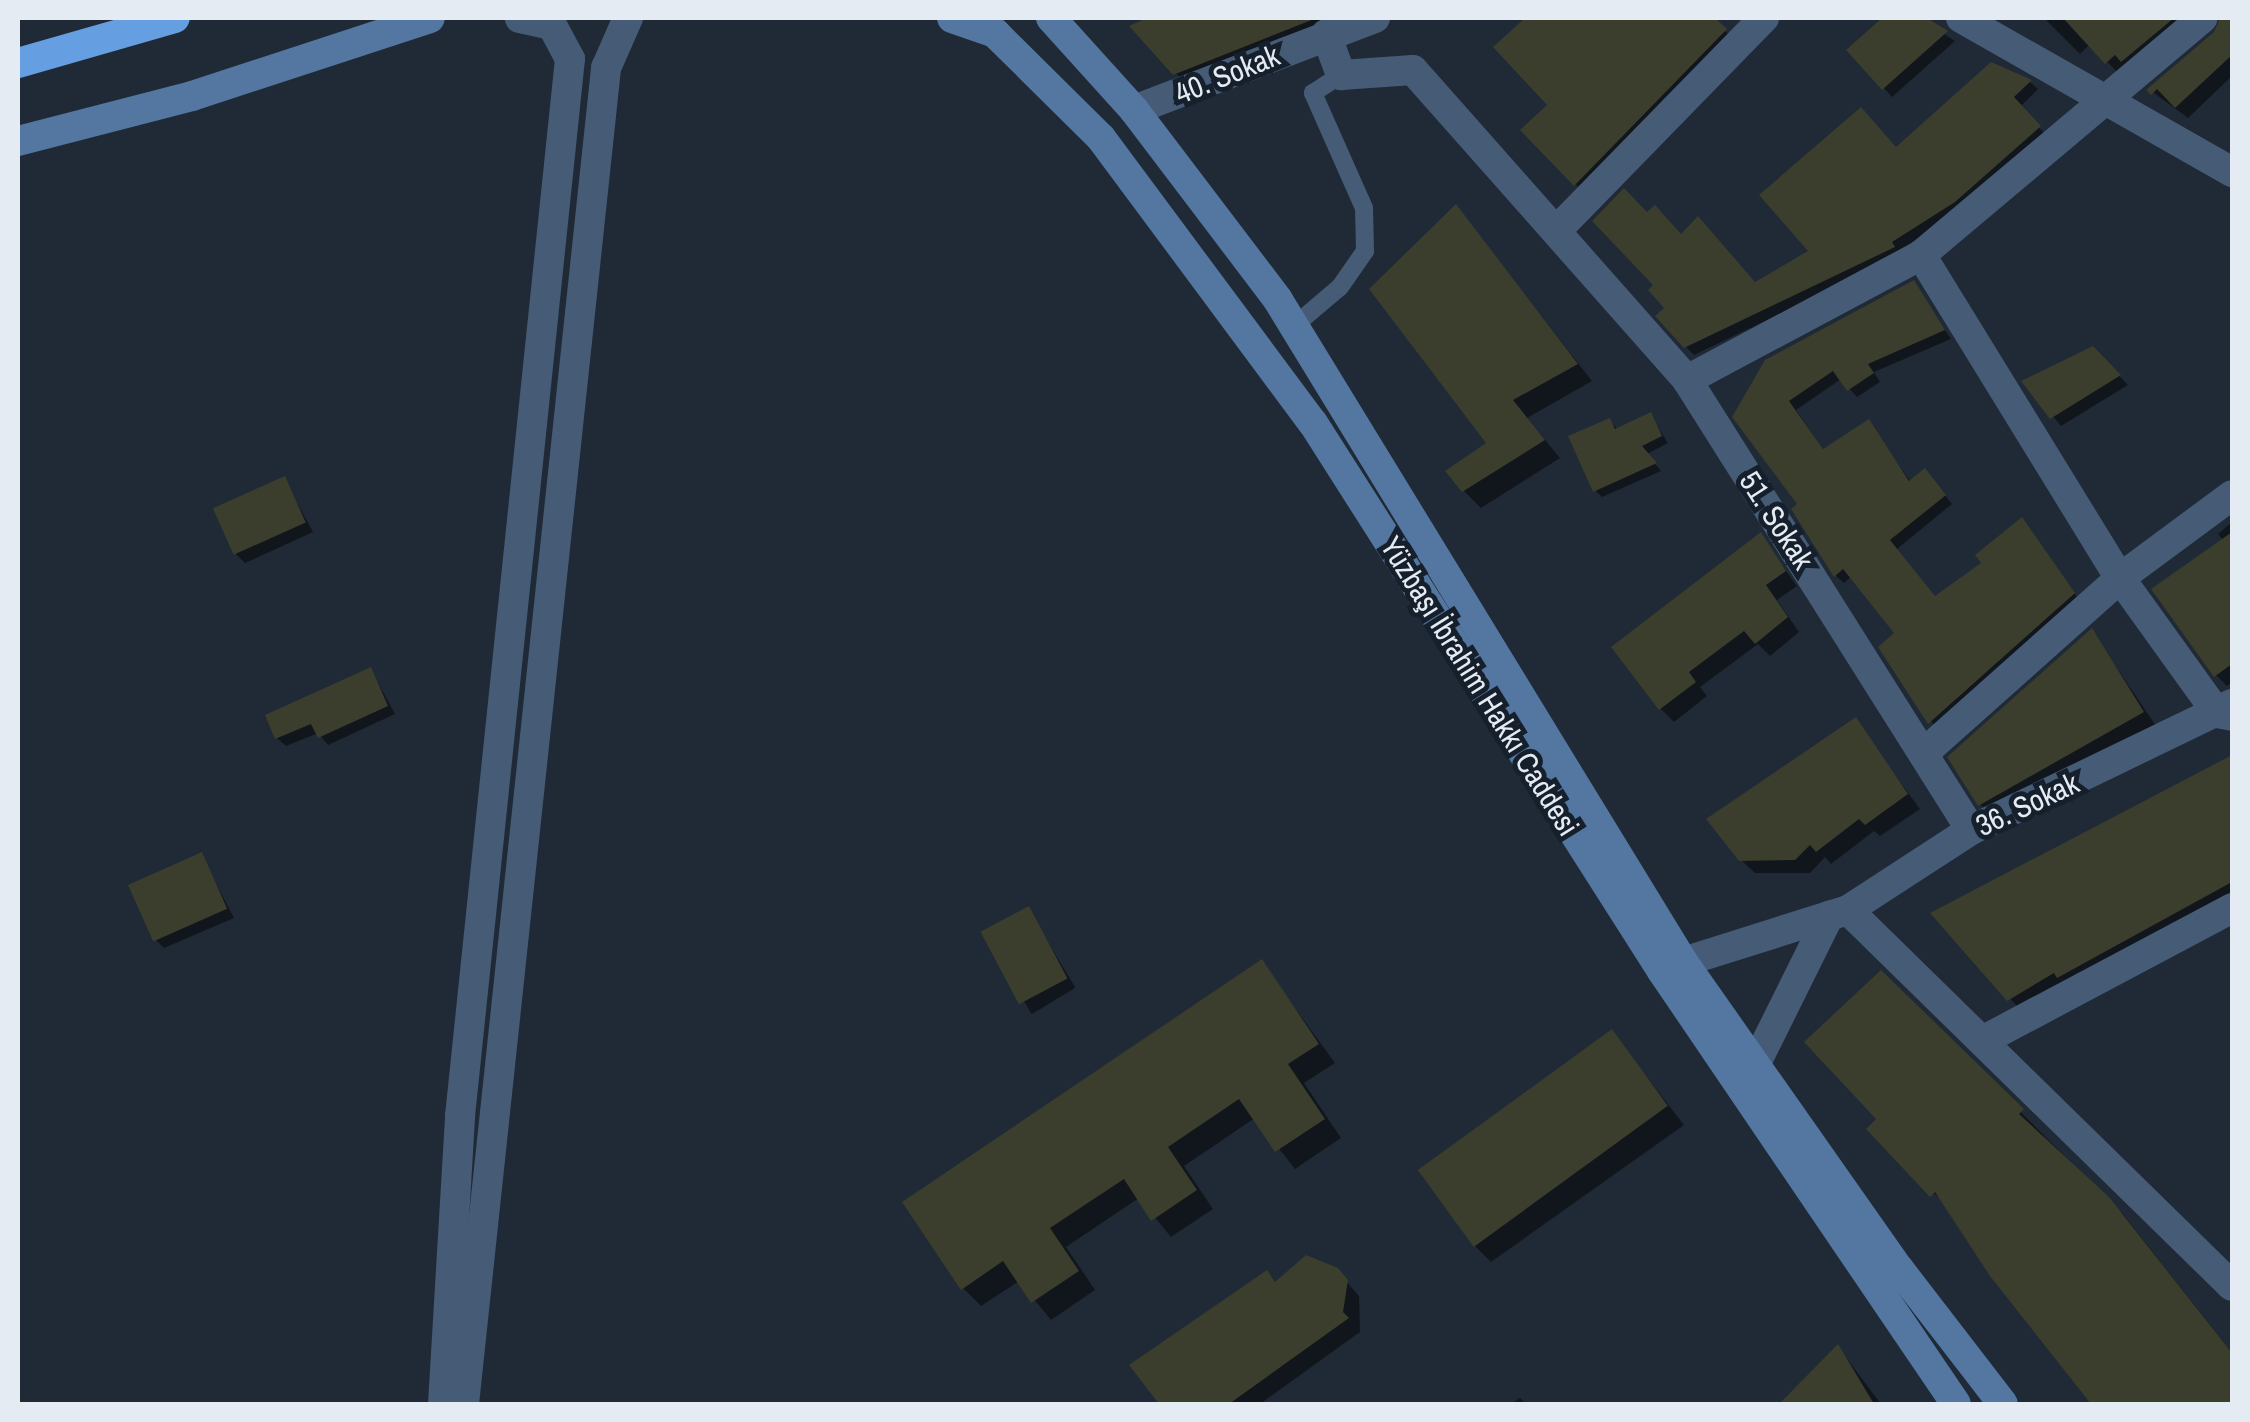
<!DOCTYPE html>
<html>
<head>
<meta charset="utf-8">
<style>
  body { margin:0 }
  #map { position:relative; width:2250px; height:1422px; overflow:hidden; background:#1f2a36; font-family:"Archivo Narrow",sans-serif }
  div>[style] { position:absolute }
  .shadow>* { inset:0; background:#0007; transform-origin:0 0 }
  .building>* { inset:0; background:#3b3d2d; transform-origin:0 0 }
  .lane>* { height:18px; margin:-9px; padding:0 9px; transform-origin:9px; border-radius:9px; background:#455b76 }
  .street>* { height:30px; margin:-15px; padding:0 15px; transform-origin:15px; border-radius:15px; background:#455b76 }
  .secondary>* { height:30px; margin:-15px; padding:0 15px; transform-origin:15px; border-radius:15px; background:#5377a1 }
  .highway>* { height:30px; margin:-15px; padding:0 15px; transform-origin:15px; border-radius:15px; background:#669fe1 }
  span { translate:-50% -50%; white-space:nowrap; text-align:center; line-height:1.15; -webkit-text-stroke:10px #16202c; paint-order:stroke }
  .street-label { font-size:30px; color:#e4ebf3 }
  .frame { position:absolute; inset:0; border:20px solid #e4ebf3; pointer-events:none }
</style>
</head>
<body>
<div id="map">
  <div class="shadow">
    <i style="clip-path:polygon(1154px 18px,1353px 18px,1188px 86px,1133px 27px)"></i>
    <i style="clip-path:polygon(1534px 18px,1576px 18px,1587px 29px,1600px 18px,1712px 18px,1735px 41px,1585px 194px,1524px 130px,1550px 105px,1497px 48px)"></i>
    <i style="clip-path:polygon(1886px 18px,1919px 18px,1955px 41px,1892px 97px,1850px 50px)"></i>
    <i style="clip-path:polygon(2044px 18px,2198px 18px,2118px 73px,2090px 44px,2080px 54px)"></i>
    <i style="clip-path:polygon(2222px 18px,2232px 18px,2232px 76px,2188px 118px,2150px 90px,2217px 33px)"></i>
    <i style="clip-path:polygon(2030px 82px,2038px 89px,2020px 107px,2047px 136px,1963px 209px,1898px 251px,1901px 256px,1694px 355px,1686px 347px,1656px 285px,1647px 215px,1756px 285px,1812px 252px,1897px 150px)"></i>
    <i style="clip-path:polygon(1456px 207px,1592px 381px,1527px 418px,1560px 458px,1481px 508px,1464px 491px,1490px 444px)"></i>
    <i style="clip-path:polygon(1914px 283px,1951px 339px,1874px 372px,1880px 382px,1857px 397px,1841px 379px,1796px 410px,1824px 451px,1868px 422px,1911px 482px,1933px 480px,1952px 504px,1897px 549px,1936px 599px,2030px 529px,2081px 603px,1938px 731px,1881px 648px,1898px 633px,1852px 576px,1844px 583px,1835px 575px,1801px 505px,1735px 417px)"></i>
    <i style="clip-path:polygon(2093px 349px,2128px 385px,2061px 426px,2025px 382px)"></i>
    <i style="clip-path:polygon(1650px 415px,1668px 443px,1647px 454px,1661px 471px,1602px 497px,1595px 490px,1610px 421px,1618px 430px)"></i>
    <i style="clip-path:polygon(284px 479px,313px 532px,245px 563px,236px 554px)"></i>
    <i style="clip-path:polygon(2232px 522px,2232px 682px,2227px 686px,2216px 675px,2224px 541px,2218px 534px)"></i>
    <i style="clip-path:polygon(1761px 536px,1797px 586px,1777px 600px,1799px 632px,1770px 656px,1758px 644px,1700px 687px,1707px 696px,1674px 722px,1661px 709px)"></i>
    <i style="clip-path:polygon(2092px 631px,2156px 726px,1993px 818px,1980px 804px)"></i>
    <i style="clip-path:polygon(371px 670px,395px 714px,328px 745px,318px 733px,286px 746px,277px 738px)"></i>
    <i style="clip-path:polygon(1858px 725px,1920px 809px,1880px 836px,1874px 831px,1831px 864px,1825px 857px,1810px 873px,1755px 873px,1740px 859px)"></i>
    <i style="clip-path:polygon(2232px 757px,2232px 908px,2027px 1017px,1934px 914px)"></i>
    <i style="clip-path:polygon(201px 855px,234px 918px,164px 948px,156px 940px)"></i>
    <i style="left:1028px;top:909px;width:92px;height:51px;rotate:59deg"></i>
    <i style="clip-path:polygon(1262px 963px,1335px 1063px,1304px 1083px,1341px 1138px,1295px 1169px,1255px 1118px,1184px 1166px,1213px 1209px,1171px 1237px,1139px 1198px,1066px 1247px,1095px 1290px,1051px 1320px,1019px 1281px,981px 1306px,963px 1288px)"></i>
    <i style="clip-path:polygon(1881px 973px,2123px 1214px,2232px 1353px,2232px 1404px,2094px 1404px,1992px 1275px,1949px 1208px,1870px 1129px,1880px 1119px)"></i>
    <i style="clip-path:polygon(1612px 1032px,1684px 1125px,1491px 1262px,1473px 1244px)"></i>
    <i style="clip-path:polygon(1337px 1271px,1359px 1296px,1360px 1332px,1260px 1404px,1162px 1404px,1132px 1366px,1267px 1273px,1277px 1284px)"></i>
    <i style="clip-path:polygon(1838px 1347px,1881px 1404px,1782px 1404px)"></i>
    <i style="clip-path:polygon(1520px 1398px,1527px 1404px,1511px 1404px)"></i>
  </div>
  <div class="building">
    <i style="clip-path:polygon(1147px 18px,1314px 18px,1314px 19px,1173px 75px,1129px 26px)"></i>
    <i style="clip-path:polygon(1525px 18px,1715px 18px,1727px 29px,1574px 186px,1520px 130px,1547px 105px,1493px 47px)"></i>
    <i style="clip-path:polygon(1882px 18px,1927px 18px,1948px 31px,1882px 90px,1846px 50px)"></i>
    <i style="clip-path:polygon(2063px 18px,2174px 18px,2121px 62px,2115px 55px,2105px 64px)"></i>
    <i style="clip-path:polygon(2220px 18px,2232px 18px,2232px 55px,2175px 108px,2157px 89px,2151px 95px,2146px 90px,2214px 32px)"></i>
    <i style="clip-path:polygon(1991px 62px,2032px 80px,2014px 97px,2041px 126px,1955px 202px,1892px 242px,1895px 247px,1684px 348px,1655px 316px,1664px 308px,1648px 290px,1653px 285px,1592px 221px,1624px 188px,1647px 212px,1655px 205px,1681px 234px,1698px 216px,1755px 282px,1808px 251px,1759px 195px,1861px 107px,1896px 147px)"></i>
    <i style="clip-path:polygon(1456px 204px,1578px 364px,1513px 400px,1545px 440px,1462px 492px,1445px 471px,1486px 443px,1369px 289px)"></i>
    <i style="clip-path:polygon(1914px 280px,1945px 330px,1868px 364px,1874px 373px,1847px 391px,1833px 371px,1789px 401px,1823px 449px,1869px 419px,1909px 481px,1925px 468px,1946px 495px,1890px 540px,1935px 596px,1981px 563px,1975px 555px,2022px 517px,2075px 593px,1928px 724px,1878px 647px,1894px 633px,1843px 569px,1834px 577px,1791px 509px,1797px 504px,1732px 417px,1765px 360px)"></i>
    <i style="clip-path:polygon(2093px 346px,2121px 375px,2050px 419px,2021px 381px)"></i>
    <i style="clip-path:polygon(1651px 412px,1662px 436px,1642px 446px,1657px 463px,1593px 492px,1568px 436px,1610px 418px,1615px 429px)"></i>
    <i style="left:285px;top:476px;width:51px;height:79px;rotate:66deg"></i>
    <i style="clip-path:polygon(1761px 532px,1786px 571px,1766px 585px,1788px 617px,1755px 644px,1744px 631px,1689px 672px,1696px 682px,1659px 710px,1611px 647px)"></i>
    <i style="clip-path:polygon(2232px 532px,2232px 664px,2214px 677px,2151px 589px)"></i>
    <i style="clip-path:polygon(2092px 628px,2144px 712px,1978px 806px,1947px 757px)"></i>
    <i style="clip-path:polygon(371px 667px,388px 706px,318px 738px,311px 724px,275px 739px,265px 715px)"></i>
    <i style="clip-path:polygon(1856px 717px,1908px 794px,1865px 825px,1859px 819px,1816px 852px,1810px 845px,1795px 860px,1739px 861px,1706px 819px)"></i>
    <i style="clip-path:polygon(2232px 755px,2232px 882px,2057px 978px,2054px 973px,2007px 1001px,1930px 913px)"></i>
    <i style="left:202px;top:852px;width:62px;height:81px;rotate:66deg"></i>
    <i style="left:1029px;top:906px;width:82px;height:55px;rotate:62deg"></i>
    <i style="clip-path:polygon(1262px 959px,1319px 1044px,1288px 1064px,1325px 1119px,1275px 1152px,1239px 1099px,1168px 1147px,1197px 1190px,1151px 1221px,1124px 1179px,1050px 1228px,1079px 1271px,1031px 1303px,1003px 1261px,961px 1290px,902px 1202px)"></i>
    <i style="clip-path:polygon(1881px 970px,2024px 1109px,2019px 1114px,2109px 1197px,2232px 1353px,2232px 1404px,2091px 1404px,1990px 1276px,1935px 1192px,1930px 1197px,1866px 1129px,1876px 1119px,1804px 1042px)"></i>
    <i style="left:1612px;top:1029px;width:95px;height:240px;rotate:54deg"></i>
    <i style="clip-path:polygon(1306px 1255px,1338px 1268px,1348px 1280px,1343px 1312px,1349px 1318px,1229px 1404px,1159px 1404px,1129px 1365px,1267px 1270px,1275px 1282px)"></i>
    <i style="clip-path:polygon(1838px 1344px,1874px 1404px,1779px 1404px)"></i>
  </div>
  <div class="lane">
    <i style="left:1294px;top:326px;width:60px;rotate:-40.3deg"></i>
    <i style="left:1340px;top:287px;width:44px;rotate:-55.2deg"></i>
    <i style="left:1365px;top:251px;width:43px;rotate:-91.3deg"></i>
    <i style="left:1364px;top:208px;width:126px;rotate:-113.9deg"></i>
    <i style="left:1313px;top:93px;width:33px;rotate:-33deg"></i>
  </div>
  <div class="street">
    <i style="left:1961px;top:18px;width:312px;rotate:29.6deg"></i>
    <i style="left:1326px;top:34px;width:44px;rotate:69.9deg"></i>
    <i style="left:1341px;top:75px;width:72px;rotate:-4deg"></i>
    <i style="left:1413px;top:70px;width:414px;rotate:48.5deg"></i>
    <i style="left:1687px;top:380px;width:532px;rotate:57.74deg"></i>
    <i style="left:1134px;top:110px;width:258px;rotate:-20.9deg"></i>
    <i style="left:1558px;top:229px;width:295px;rotate:-45.7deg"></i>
    <i style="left:1921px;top:255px;width:379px;rotate:58.4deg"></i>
    <i style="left:2120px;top:578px;width:166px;rotate:54.3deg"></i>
    <i style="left:2217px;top:713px;width:15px;rotate:11deg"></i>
    <i style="left:1687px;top:380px;width:265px;rotate:-28.1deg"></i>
    <i style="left:1921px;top:255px;width:368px;rotate:-40.1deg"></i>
    <i style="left:1925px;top:752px;width:261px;rotate:-41.7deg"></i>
    <i style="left:2120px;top:578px;width:139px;rotate:-36.5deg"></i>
    <i style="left:1848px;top:910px;width:537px;rotate:44.4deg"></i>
    <i style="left:1683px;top:962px;width:173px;rotate:-17.5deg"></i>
    <i style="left:1848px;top:910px;width:147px;rotate:-33deg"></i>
    <i style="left:1971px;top:830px;width:290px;rotate:-25.8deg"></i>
    <i style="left:1982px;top:1041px;width:283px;rotate:-28deg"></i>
    <i style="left:1754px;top:1067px;width:169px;rotate:-63.6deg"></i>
    <i style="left:443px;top:1404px;width:289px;rotate:-86.6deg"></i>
    <i style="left:460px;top:1116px;width:1063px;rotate:-84.06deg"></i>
    <i style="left:570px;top:59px;width:38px;rotate:-118deg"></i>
    <i style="left:552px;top:25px;width:33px;rotate:-168deg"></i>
    <i style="left:464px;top:1404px;width:1344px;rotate:-83.93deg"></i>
    <i style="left:606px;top:68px;width:55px;rotate:-66.3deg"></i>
  </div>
  <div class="secondary">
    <i style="left:952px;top:18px;width:46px;rotate:19.2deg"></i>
    <i style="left:995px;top:33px;width:149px;rotate:44.7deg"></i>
    <i style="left:1101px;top:138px;width:355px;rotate:53.4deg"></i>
    <i style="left:1313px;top:423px;width:650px;rotate:57.51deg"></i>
    <i style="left:1662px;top:971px;width:523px;rotate:55.82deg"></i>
    <i style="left:1051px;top:18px;width:124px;rotate:47.9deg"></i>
    <i style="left:1134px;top:110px;width:238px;rotate:52.8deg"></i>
    <i style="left:1278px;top:300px;width:776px;rotate:58.54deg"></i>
    <i style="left:1683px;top:962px;width:375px;rotate:54.9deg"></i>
    <i style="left:1899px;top:1269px;width:170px;rotate:52.4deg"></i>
    <i style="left:18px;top:141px;width:180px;rotate:-14.5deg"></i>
    <i style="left:192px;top:96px;width:250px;rotate:-18.1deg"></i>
  </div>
  <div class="highway">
    <i style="left:18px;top:63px;width:163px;rotate:-16deg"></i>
  </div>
  <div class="street-label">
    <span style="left:1227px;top:74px;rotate:-22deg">40. Sokak</span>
    <span style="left:1777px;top:520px;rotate:57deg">51. Sokak</span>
    <span style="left:1480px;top:686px;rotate:58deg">Yüzbaşı İbrahim Hakkı Caddesi</span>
    <span style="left:2027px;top:804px;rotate:-25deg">36. Sokak</span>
  </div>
  <div class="frame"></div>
</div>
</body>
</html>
